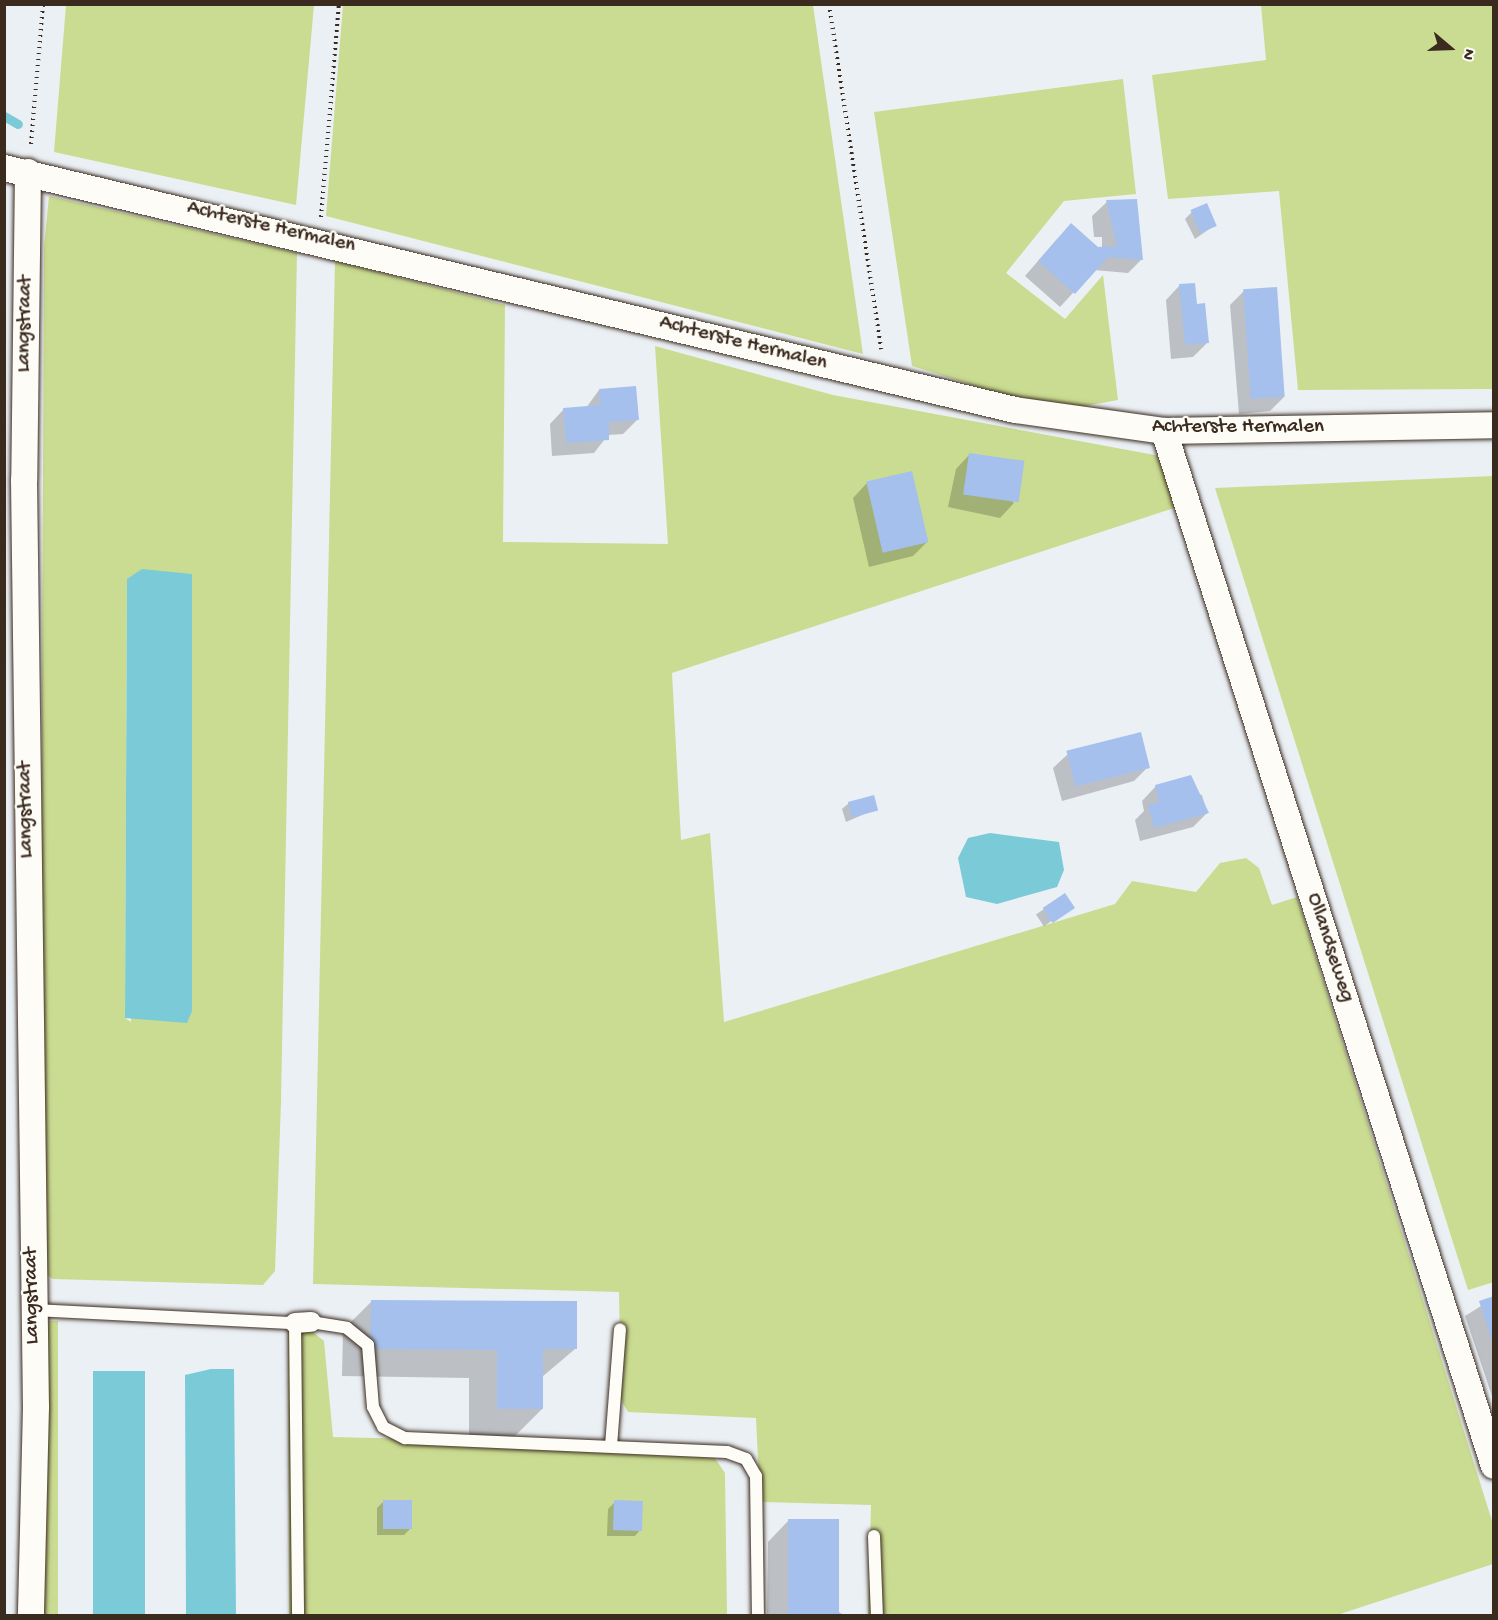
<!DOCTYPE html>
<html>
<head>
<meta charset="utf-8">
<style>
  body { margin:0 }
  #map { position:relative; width:1498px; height:1620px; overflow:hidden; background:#ebf0f5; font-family:"Gochi Hand",sans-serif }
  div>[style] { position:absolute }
  .green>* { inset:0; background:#cadc91; transform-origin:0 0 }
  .water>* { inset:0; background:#7bcad8; transform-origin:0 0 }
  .shadow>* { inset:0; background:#0003; transform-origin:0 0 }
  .stream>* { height:9px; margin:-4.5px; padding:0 4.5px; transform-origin:4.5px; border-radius:4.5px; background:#7bcad8 }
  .building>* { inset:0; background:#a5c0ec; transform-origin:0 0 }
  .path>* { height:4px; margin-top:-2px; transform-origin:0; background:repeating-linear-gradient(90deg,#3b2a1e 0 1.5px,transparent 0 6px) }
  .roads { filter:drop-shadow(0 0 2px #3b2a1e) drop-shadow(0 0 2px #3b2a1e) }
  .service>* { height:12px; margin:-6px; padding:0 6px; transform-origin:6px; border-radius:6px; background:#fdfcf7 }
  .pedestrian>* { height:20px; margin:-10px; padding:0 10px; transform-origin:10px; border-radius:10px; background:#fdfcf7 }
  .minor>* { height:26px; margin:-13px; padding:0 13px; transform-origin:13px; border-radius:13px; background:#fdfcf7 }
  span { translate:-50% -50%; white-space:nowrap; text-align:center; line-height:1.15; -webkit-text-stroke:4.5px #fdfcf7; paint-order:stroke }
  .street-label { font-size:21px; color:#3b2a1e }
  .frame { position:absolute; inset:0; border:6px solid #3b2a1e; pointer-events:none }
  .north { position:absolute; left:1420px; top:18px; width:60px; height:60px; -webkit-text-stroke:4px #fdfcf7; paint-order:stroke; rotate:109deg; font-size:16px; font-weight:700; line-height:24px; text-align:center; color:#3b2a1e }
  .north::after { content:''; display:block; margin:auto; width:21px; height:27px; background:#3b2a1e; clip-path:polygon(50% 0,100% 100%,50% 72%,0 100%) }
</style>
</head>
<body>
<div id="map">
  <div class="green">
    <i style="clip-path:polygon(66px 5px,314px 5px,296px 205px,54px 152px)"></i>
    <i style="clip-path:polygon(343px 5px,813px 5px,863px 354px,326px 216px)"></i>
    <i style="clip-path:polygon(1261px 5px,1493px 5px,1493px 389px,1298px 390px,1279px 191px,1168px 199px,1152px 75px,1266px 60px)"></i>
    <i style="clip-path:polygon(1123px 79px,1136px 194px,1064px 201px,1006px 273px,1065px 319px,1103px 275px,1118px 400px,1080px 407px,1001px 394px,912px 366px,874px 112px)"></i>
    <i style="clip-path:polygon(evenodd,49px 196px,297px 253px,281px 1102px,275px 1271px,263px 1285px,53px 1279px,46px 1274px,41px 1239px,42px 700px,44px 247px,49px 196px,127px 579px,131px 1022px,125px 1018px,127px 579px)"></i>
    <i style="clip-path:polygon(335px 261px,505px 305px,503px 542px,668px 544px,655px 346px,833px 395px,1160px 456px,1177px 507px,672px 673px,681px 840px,710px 833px,724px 1022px,1115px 904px,1132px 881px,1196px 892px,1220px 863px,1246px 858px,1259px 868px,1272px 905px,1297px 897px,1493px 1524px,1493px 1564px,1337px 1615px,868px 1615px,871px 1505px,760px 1502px,756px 1418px,628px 1412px,621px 1400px,619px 1292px,313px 1284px)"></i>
    <i style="clip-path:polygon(1493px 476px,1494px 1282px,1468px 1290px,1215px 488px)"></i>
    <i style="left:43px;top:1321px;width:15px;height:295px"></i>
    <i style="clip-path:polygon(288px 1323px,303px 1324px,324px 1341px,333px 1437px,576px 1443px,712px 1454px,725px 1473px,727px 1615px,289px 1615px)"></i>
  </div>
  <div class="water">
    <i style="clip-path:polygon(142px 569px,192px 574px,192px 1011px,187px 1023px,125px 1018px,127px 579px)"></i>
    <i style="clip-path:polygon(990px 833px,1059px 842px,1064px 870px,1057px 887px,997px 904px,966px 897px,958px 858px,968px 838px)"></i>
    <i style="clip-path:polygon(211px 1369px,234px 1369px,236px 1615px,186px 1615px,185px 1375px)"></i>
    <i style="left:145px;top:1371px;width:244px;height:52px;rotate:90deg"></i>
  </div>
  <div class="shadow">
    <i style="clip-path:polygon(1107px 202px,1142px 259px,1128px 273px,1094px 270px,1060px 307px,1025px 276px,1057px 239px,1102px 249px,1102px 237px,1094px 237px,1092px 216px)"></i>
    <i style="clip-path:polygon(1192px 212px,1215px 225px,1195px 239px,1185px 219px)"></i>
    <i style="clip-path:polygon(1180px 285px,1207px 343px,1193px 357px,1171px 359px,1166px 300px)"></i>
    <i style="clip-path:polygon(1244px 291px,1284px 397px,1270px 411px,1239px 414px,1230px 305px)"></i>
    <i style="clip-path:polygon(599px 390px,637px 420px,623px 434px,608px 435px,594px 453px,552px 456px,550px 424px,564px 409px,586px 408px)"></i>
    <i style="clip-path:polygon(970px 454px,1014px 503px,1000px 518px,948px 507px,956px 469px)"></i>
    <i style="clip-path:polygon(867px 483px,927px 542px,913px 556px,869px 567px,853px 498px)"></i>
    <i style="clip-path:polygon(1068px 754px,1148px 767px,1134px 781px,1062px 801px,1053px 768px)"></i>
    <i style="clip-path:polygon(1156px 786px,1202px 795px,1207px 813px,1193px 827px,1140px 841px,1135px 820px,1144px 811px,1142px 801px)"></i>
    <i style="clip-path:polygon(849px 803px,876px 809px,846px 822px,842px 809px)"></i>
    <i style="left:1065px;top:895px;width:14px;height:35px;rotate:56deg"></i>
    <i style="clip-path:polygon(1494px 1298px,1494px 1402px,1465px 1316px)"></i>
    <i style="clip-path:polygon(371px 1302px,575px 1349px,542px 1377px,542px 1409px,514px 1437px,469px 1437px,469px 1378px,342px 1376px,343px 1330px)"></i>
    <i style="clip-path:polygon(384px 1501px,410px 1529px,404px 1535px,377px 1535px,377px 1508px)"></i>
    <i style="clip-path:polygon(615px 1502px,641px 1529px,635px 1536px,607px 1536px,608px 1509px)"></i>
    <i style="clip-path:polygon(789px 1520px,837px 1613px,844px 1616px,767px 1616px,768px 1542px)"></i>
  </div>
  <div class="stream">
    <i style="left:4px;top:116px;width:16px;rotate:30deg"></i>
  </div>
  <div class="building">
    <i style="clip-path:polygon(1137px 199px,1143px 260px,1108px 257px,1075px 294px,1038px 261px,1071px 223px,1098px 247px,1117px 246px,1106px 200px)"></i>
    <i style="left:1207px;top:203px;width:25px;height:18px;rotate:67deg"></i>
    <i style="clip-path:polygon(1195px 283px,1197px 304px,1205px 303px,1209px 343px,1185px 345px,1179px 284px)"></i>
    <i style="left:1277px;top:287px;width:110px;height:34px;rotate:86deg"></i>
    <i style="clip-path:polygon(636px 386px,639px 420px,609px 422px,609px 440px,566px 443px,563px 408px,600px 405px,599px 389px)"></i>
    <i style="left:969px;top:453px;width:56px;height:42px;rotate:8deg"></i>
    <i style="left:912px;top:471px;width:73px;height:47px;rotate:77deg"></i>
    <i style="left:1141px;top:732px;width:37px;height:77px;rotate:76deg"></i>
    <i style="clip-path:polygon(1191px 775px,1209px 813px,1154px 828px,1148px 805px,1159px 802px,1155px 785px)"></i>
    <i style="left:874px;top:795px;width:16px;height:27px;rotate:75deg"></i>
    <i style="left:1065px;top:893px;width:18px;height:27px;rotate:56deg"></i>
    <i style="clip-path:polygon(1494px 1296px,1494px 1344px,1493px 1344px,1479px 1301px)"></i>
    <i style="clip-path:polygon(371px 1300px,577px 1301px,577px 1349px,543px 1349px,543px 1409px,497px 1409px,497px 1350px,370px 1349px)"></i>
    <i style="left:383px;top:1500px;width:29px;height:29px"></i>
    <i style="left:614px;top:1500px;width:29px;height:30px;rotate:2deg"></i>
    <i style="clip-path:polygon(788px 1519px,839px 1519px,839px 1612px,845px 1616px,788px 1616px)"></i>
  </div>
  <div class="path">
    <i style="left:829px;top:4px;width:349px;rotate:81.4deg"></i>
    <i style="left:31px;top:144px;width:141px;rotate:-85.1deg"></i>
    <i style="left:321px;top:217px;width:214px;rotate:-85.2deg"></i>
  </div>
  <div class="roads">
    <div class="service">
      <i style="left:34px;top:1310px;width:261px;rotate:2.9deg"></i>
      <i style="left:295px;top:1323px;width:293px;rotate:89.4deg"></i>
      <i style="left:311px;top:1322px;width:36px;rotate:9deg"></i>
      <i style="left:347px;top:1328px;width:27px;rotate:39deg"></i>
      <i style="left:368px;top:1345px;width:62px;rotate:85.4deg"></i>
      <i style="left:373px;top:1407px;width:22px;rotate:63deg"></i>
      <i style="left:383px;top:1427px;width:25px;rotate:27deg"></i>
      <i style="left:405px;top:1438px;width:322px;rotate:2.5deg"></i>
      <i style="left:727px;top:1452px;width:20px;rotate:20deg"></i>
      <i style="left:746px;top:1459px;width:20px;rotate:60deg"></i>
      <i style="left:756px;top:1476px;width:140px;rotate:89.2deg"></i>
      <i style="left:611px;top:1446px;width:117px;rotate:-85.6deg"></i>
      <i style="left:874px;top:1536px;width:80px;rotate:87.9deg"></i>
    </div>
    <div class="pedestrian">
      <i style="left:295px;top:1323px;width:16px;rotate:-4deg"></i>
    </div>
    <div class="minor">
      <i style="left:4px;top:168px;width:1040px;rotate:13.46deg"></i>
      <i style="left:1015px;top:410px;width:150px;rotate:8deg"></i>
      <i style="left:1164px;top:431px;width:330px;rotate:-1deg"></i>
      <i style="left:28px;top:172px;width:308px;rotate:90.7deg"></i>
      <i style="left:24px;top:480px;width:927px;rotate:89.26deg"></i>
      <i style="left:36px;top:1407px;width:209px;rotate:91.4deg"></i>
      <i style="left:1164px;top:431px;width:1086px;rotate:72.32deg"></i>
    </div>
  </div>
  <div class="street-label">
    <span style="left:271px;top:228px;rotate:13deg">Achterste Hermalen</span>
    <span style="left:26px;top:324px;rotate:-89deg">Langstraat</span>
    <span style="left:743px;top:344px;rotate:14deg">Achterste Hermalen</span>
    <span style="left:1238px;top:428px">Achterste Hermalen</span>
    <span style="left:27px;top:810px;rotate:-91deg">Langstraat</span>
    <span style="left:1329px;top:948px;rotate:72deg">Ollandseweg</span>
    <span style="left:33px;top:1296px;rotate:-91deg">Langstraat</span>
  </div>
  <div class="frame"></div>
  <div class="north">N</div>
</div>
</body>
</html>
